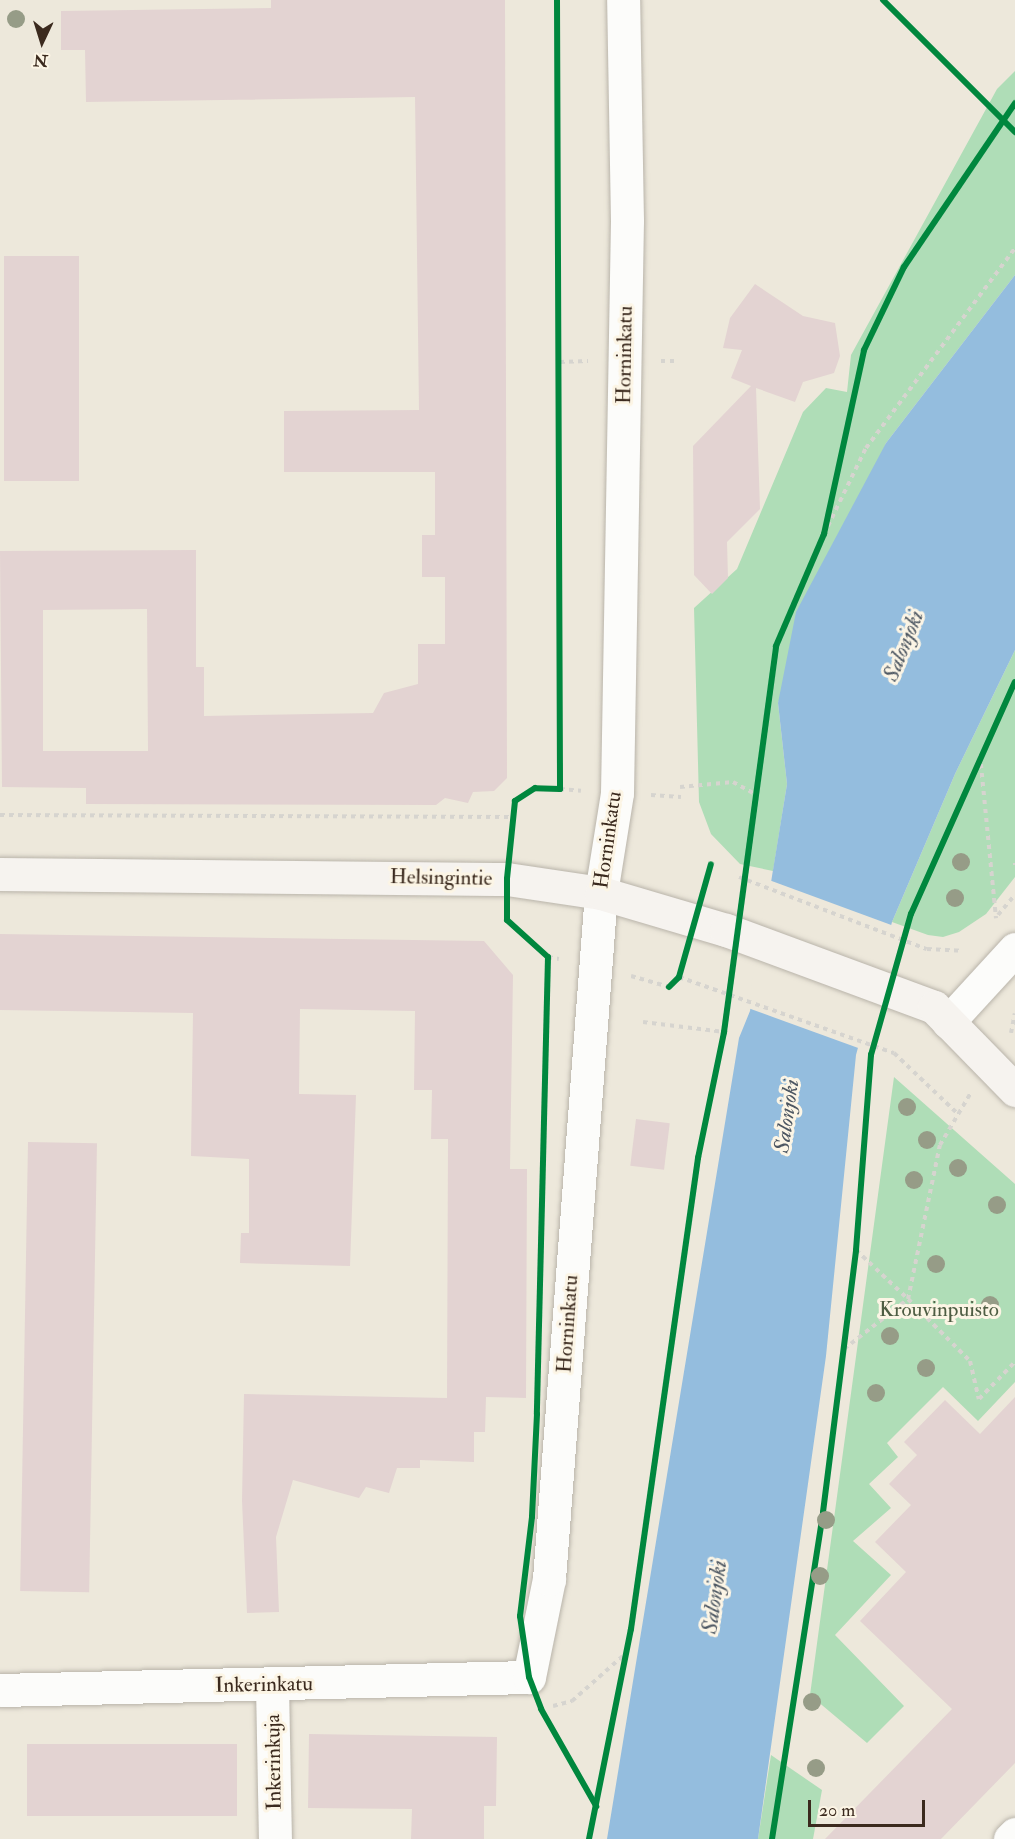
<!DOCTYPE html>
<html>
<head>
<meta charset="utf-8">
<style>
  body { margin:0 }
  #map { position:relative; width:1015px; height:1839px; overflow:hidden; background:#ede8db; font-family:"IM FELL Double Pica",serif }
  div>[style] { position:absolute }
  .green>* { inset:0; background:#afddb7 }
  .water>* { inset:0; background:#94bdde }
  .pier>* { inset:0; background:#ede8db }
  .building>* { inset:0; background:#e3d3d2; transform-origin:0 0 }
  .path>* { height:4px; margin-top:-2px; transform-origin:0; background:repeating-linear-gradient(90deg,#d6d4cf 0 4.5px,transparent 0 9px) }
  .roads { filter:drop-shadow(0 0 2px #b9b4aa) drop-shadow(0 0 2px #b9b4aa) }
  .minor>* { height:33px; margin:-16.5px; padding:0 16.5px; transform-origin:16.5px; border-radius:16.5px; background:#fcfcfa }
  .tertiary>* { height:33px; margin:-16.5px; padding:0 16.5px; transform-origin:16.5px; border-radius:16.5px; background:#fcfcfa }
  .secondary>* { height:33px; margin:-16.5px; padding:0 16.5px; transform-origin:16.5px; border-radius:16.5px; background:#f6f3ef }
  .cycleway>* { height:6px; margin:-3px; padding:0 3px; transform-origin:3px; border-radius:3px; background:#00873e }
  .trees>* { width:18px; height:18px; margin:-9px; border-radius:50%; background:#969c87 }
  span { translate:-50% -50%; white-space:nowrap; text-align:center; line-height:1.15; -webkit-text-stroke:6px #fcf5e5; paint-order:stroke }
  .street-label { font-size:21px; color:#3b2a1e }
  .park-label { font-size:21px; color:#4e5d43 }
  .water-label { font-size:22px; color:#4d5762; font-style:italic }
  .north { position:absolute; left:12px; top:12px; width:60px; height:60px; -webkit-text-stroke:4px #fcf5e5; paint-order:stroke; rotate:184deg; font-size:16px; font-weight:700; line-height:24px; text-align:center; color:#3b2a1e }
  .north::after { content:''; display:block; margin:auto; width:21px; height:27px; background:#3b2a1e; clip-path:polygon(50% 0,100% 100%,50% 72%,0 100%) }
  .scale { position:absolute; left:808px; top:1800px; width:117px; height:27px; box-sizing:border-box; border:3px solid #3b2a1e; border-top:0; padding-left:8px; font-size:18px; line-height:21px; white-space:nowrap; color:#3b2a1e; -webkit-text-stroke:4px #fcf5e5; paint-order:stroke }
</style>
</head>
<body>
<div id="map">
  <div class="green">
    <i style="clip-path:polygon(1015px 71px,1015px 275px,886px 443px,778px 703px,787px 784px,773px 871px,740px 864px,711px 834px,699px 802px,694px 608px,737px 569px,803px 412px,826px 388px,847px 392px,851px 355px,997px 89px)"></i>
    <i style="clip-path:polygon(1015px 650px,1015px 877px,986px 914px,959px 932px,943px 937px,928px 935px,892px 922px,955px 774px)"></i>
    <i style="clip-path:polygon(894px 1077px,1015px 1184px,1015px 1382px,978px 1421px,943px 1387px,887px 1443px,898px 1457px,869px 1484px,891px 1508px,853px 1541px,891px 1575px,835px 1635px,904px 1706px,867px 1743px,810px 1695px)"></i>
    <i style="clip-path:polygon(771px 1755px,822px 1790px,813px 1839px,758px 1839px)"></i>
  </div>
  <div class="water">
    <i style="clip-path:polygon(1015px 275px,1015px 650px,955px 774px,892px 922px,856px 1055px,826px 1356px,758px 1839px,607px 1839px,739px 1038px,750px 1011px,787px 784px,778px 703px,796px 612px,886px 443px)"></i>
  </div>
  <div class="pier">
    <i style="clip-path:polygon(769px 880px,894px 926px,861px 1049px,748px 1008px)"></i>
  </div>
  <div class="building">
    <i style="clip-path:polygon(evenodd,271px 0,505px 0,507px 778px,494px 791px,473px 792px,468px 803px,445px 798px,436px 805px,86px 804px,86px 788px,2px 787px,0 551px,196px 550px,196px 667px,204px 667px,204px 716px,373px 713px,384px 693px,418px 684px,418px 644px,445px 644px,445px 577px,422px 577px,422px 535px,435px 535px,435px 472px,284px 472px,284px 411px,419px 410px,415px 97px,86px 102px,85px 50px,61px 50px,61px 11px,271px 8px,271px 0,147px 609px,148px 751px,43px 751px,43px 610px,147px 609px)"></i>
    <i style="left:79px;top:256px;width:225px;height:75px;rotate:90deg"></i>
    <i style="clip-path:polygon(755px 284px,803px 316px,835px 323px,840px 356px,834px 373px,803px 382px,795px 402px,756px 388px,760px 509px,727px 542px,728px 578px,712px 594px,694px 575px,693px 446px,751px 386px,731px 378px,742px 350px,723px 348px,730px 318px)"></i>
    <i style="clip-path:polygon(0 934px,484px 941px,513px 975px,510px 1169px,527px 1169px,526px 1398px,486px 1397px,485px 1432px,474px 1432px,474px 1462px,420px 1460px,420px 1468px,397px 1468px,389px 1493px,366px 1487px,359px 1498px,293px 1480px,276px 1537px,279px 1612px,247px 1613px,242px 1501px,244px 1394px,447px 1398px,448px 1139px,431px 1139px,432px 1090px,414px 1090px,415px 1011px,300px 1009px,299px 1094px,356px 1095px,350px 1266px,240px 1263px,241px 1233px,249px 1233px,249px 1159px,191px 1156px,193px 1013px,0 1010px)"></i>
    <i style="left:636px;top:1119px;width:34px;height:47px;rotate:7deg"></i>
    <i style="left:28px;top:1142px;width:69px;height:449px;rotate:1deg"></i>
    <i style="clip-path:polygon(1015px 1397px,1015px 1763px,941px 1839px,825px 1839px,952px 1709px,860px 1621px,906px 1572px,875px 1542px,911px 1505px,889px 1484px,917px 1455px,904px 1442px,945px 1400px,980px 1434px)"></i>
    <i style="clip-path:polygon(309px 1734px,497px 1737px,496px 1806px,484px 1806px,484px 1839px,411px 1839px,412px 1809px,308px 1808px)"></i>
    <i style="left:237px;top:1744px;width:72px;height:210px;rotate:90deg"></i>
  </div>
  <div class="path">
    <i style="left:661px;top:361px;width:17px"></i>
    <i style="left:560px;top:362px;width:28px;rotate:-2deg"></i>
    <i style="left:824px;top:534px;width:96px;rotate:-64deg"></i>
    <i style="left:866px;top:448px;width:249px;rotate:-53.3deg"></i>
    <i style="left:980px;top:755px;width:164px;rotate:84.4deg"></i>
    <i style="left:680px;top:787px;width:53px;rotate:-5.4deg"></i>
    <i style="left:733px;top:782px;width:26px;rotate:29deg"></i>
    <i style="left:560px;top:789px;width:21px;rotate:5deg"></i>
    <i style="left:651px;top:795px;width:30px;rotate:4deg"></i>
    <i style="left:0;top:815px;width:512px;rotate:0.22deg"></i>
    <i style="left:1015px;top:863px;width:2px;rotate:90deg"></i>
    <i style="left:739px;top:877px;width:201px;rotate:21deg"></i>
    <i style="left:927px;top:949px;width:35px;rotate:3deg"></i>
    <i style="left:998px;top:915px;width:26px;rotate:-50deg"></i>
    <i style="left:548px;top:957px;width:11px;rotate:10deg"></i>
    <i style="left:631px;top:976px;width:40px;rotate:16deg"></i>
    <i style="left:679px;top:977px;width:228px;rotate:19.5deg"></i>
    <i style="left:894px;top:1053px;width:88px;rotate:43.6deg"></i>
    <i style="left:643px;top:1022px;width:82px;rotate:7deg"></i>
    <i style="left:1011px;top:1033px;width:20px;rotate:-79deg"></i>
    <i style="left:856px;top:1250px;width:71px;rotate:43.3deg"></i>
    <i style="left:908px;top:1299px;width:157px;rotate:-78.3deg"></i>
    <i style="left:940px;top:1145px;width:59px;rotate:-59.5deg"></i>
    <i style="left:844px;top:1349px;width:81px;rotate:-38deg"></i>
    <i style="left:908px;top:1299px;width:88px;rotate:45deg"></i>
    <i style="left:970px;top:1361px;width:39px;rotate:77deg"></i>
    <i style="left:979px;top:1399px;width:52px;rotate:-45.8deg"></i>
    <i style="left:553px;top:1706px;width:20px;rotate:-15deg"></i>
    <i style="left:572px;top:1701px;width:72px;rotate:-41.6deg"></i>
  </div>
  <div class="roads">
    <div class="minor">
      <i style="left:948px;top:1022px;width:99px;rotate:-47.5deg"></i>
      <i style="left:272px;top:1685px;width:154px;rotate:88.9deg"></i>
      <i style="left:0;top:1690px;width:529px;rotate:-1.41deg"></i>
      <i style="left:529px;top:1677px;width:100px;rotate:-78.5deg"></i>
      <i style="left:549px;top:1579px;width:688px;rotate:-85.67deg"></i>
      <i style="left:1010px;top:1839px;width:7px;rotate:-45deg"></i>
    </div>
    <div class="tertiary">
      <i style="left:601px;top:893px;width:101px;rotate:-80.9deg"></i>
      <i style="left:617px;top:793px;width:572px;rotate:-89deg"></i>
      <i style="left:627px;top:221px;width:221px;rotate:-91deg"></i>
    </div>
    <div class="secondary">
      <i style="left:0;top:874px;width:507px;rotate:0.57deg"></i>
      <i style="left:507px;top:879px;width:95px;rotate:8.5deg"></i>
      <i style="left:601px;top:893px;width:130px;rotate:16.5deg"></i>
      <i style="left:726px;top:930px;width:222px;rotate:20.3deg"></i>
      <i style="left:934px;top:1007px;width:116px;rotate:45.7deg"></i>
    </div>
  </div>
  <div class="cycleway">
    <i style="left:557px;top:0;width:789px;rotate:89.78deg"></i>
    <i style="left:560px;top:789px;width:25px;rotate:-178deg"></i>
    <i style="left:535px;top:788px;width:24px;rotate:147deg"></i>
    <i style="left:515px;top:801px;width:78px;rotate:95.9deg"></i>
    <i style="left:507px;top:879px;width:41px;rotate:90deg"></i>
    <i style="left:507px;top:920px;width:55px;rotate:42.1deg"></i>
    <i style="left:548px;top:957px;width:457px;rotate:91.4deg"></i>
    <i style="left:537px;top:1414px;width:103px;rotate:92.8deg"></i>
    <i style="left:532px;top:1517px;width:100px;rotate:96.9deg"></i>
    <i style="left:520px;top:1616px;width:62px;rotate:81.6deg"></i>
    <i style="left:529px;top:1677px;width:34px;rotate:69deg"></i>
    <i style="left:541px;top:1709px;width:112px;rotate:60.4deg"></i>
    <i style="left:883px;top:0;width:187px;rotate:45deg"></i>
    <i style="left:669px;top:987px;width:14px;rotate:-45deg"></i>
    <i style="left:679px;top:977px;width:117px;rotate:-74.2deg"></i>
    <i style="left:589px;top:1839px;width:214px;rotate:-78.7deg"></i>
    <i style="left:631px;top:1629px;width:476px;rotate:-81.9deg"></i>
    <i style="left:698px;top:1158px;width:129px;rotate:-78.3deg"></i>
    <i style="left:724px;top:1032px;width:389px;rotate:-82.3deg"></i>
    <i style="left:776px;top:646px;width:122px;rotate:-66.8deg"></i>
    <i style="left:824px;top:534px;width:188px;rotate:-77.7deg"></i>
    <i style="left:864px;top:350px;width:92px;rotate:-64.3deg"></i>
    <i style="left:904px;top:267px;width:198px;rotate:-55.9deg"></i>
    <i style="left:772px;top:1839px;width:331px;rotate:-81.1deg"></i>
    <i style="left:823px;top:1512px;width:264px;rotate:-82.8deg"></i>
    <i style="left:856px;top:1250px;width:196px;rotate:-85.6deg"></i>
    <i style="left:871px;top:1055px;width:147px;rotate:-74.2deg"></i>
    <i style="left:911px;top:914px;width:254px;rotate:-65.9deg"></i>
  </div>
  <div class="trees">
    <i style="left:16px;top:19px"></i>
    <i style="left:961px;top:862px"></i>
    <i style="left:955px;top:898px"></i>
    <i style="left:907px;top:1107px"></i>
    <i style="left:927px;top:1140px"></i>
    <i style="left:958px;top:1168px"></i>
    <i style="left:914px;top:1180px"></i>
    <i style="left:997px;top:1205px"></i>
    <i style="left:936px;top:1264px"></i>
    <i style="left:990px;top:1305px"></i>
    <i style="left:890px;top:1336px"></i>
    <i style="left:926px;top:1368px"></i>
    <i style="left:876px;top:1393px"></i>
    <i style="left:826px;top:1520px"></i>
    <i style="left:820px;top:1576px"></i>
    <i style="left:812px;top:1702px"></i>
    <i style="left:816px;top:1768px"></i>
  </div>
  <div class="street-label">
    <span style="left:625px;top:355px;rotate:-89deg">Horninkatu</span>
    <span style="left:608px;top:840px;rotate:-82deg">Horninkatu</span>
    <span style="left:441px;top:878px;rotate:1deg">Helsingintie</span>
    <span style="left:568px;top:1324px;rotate:-86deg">Horninkatu</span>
    <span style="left:264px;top:1685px;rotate:-1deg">Inkerinkatu</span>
    <span style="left:274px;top:1762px;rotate:-91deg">Inkerinkuja</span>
  </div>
  <div class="park-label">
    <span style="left:939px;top:1310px">Krouvinpuisto</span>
  </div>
  <div class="water-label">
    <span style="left:904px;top:646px;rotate:-68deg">Salonjoki</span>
    <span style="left:787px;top:1116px;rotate:-82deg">Salonjoki</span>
    <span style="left:715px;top:1597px;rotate:-82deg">Salonjoki</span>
  </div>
  <div class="north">N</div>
  <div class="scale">20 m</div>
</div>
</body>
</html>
